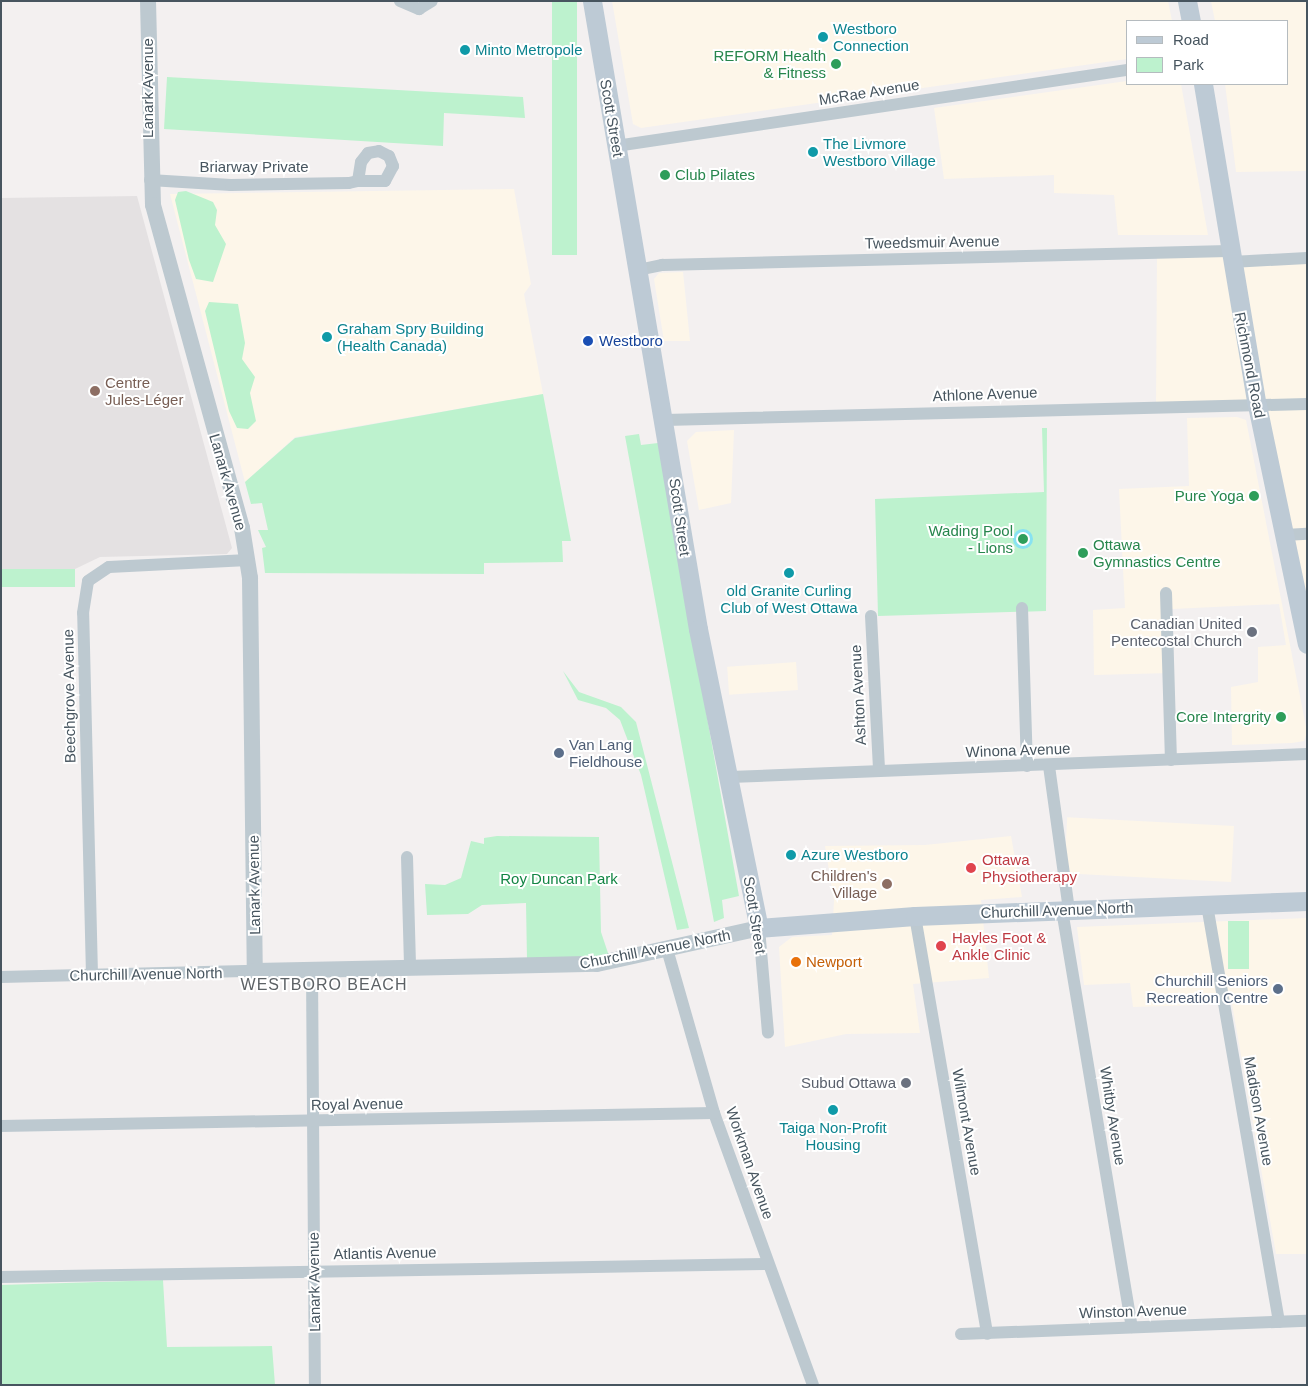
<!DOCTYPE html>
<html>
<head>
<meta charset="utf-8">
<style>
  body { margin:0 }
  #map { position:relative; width:1308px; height:1386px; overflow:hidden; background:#f3f0f0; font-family:Arial,sans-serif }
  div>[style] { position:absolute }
  .commercial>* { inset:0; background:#fdf6e9; transform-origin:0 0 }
  .education>* { inset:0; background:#e4e1e2 }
  .green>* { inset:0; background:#bdf2ce; transform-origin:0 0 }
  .water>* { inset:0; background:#88e2f1 }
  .round { border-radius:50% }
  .minor>* { height:12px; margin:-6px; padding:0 6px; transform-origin:6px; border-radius:6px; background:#bdc9d0 }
  .tertiary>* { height:16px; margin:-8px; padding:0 8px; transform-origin:8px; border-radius:8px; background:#bdc9d0 }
  .secondary>* { height:19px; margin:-9.5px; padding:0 9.5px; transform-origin:9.5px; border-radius:9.5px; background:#bdcad5 }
  .dots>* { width:14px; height:14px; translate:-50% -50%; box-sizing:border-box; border:2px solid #fff; border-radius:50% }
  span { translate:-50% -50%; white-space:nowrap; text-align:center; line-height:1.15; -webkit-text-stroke:4px #fff; paint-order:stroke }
  .culture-label { font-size:15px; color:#0d838f }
  .left { translate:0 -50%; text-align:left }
  .leisure-label { font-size:15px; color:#27864d }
  .right { translate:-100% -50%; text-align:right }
  .street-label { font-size:15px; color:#47555f }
  .transit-label { font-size:15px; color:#164399 }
  .education-label { font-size:15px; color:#785e54 }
  .worship-label { font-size:15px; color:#5b616d }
  .service-label { font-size:15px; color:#4e5e75 }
  .health-label { font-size:15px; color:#be3a42 }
  .park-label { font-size:15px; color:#138544 }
  .food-label { font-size:15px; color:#c56008 }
  .neighbourhood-label { font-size:16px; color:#5c6165; letter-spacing:1px }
  .frame { position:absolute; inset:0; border:2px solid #47555f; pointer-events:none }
  .legend { position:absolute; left:1126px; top:20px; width:162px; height:65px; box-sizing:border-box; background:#fff; border:1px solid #b5bbbf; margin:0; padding:6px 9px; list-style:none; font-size:15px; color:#47555f }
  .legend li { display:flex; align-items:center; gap:10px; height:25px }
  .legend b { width:25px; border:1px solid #b5bbbf }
</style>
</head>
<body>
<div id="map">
  <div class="commercial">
    <i style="clip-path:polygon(612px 1px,1168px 1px,1172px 21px,1127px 21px,1127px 59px,641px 128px,633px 124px)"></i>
    <i style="clip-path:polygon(1211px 1px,1307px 1px,1307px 171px,1236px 172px,1225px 84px,1287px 84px,1287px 21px,1215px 21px)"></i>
    <i style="clip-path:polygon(1127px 81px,1181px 84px,1208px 235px,1118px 235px,1114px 195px,1054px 193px,1054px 175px,944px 179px,934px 108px)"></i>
    <i style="clip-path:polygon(514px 189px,531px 284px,524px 294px,543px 394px,295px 437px,245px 482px,170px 194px)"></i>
    <i style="clip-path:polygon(1228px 251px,1231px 262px,1307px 258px,1307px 644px,1257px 405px,1156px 407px,1157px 253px)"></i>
    <i style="clip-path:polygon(683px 272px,690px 341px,664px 341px,654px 279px,659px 273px)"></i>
    <i style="clip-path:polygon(1237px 417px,1246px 420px,1307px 732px,1304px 741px,1292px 743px,1232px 745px,1231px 687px,1258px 682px,1258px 647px,1286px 645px,1279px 604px,1172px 609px,1171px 673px,1094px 675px,1093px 610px,1125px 608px,1119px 489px,1189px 486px,1187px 418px)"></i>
    <i style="clip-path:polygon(734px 430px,731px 503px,699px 510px,687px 441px,696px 432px)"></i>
    <i style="left:796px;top:662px;width:28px;height:69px;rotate:86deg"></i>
    <i style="left:1234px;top:826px;width:56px;height:167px;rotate:93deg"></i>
    <i style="clip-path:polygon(1011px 836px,1022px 897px,981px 900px,989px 978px,913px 984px,920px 1033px,846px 1034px,785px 1047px,779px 947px,792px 937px,832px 935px,834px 901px,825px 846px,925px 845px)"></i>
    <i style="clip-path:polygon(1307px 918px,1307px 1254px,1276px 1254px,1232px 1004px,1133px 1007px,1130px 983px,1084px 985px,1077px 927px)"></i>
  </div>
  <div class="education">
    <i style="clip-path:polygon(137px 196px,232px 548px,227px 554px,100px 557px,75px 569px,1px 569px,1px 198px)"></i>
  </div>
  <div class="green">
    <i style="left:552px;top:1px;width:25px;height:254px"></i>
    <i style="clip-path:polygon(167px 77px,523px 97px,525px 118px,444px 113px,443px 146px,164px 129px)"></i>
    <i style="clip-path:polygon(186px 191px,213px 202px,217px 210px,215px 225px,226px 244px,213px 282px,196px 279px,189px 260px,175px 200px,178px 192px)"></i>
    <i style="clip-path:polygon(209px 302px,238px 304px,245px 343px,242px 359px,255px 377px,250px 393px,256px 421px,248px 429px,237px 428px,229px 411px,205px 311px)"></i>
    <i style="clip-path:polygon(543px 394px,571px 541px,562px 541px,563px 562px,484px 563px,484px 574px,265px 573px,262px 548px,266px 547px,258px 530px,268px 530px,262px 503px,251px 504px,245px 482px,295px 438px)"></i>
    <i style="clip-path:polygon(1042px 428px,1047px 428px,1046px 611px,878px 616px,875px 499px,1044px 492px)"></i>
    <i style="clip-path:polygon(639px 434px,641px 445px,658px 443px,739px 896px,722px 900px,724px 918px,714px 922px,625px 436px)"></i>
    <i style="left:1px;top:569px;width:74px;height:18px"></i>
    <i style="clip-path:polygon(563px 671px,579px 692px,621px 707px,636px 722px,689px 928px,677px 930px,641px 775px,620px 720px,606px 708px,578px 700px)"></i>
    <i style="clip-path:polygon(497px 836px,599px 837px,601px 932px,609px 956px,527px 960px,526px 903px,482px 905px,468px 914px,427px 915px,425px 884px,445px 885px,461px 878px,471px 841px,484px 844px,484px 838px)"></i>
    <i style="left:1228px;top:921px;width:21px;height:48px"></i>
    <i style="clip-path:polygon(163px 1280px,167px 1347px,272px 1346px,275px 1385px,1px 1385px,1px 1285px)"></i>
  </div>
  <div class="water">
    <i class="round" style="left:1013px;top:529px;width:20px;height:20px"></i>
  </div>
  <div class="minor">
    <i style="left:400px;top:1px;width:21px;rotate:23deg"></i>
    <i style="left:419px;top:9px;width:15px;rotate:-32deg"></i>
    <i style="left:616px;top:146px;width:517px;rotate:-8.46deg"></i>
    <i style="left:150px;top:180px;width:81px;rotate:3.5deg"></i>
    <i style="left:231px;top:185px;width:118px;rotate:-1deg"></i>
    <i style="left:349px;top:183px;width:9px;rotate:-13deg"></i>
    <i style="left:358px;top:181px;width:19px;rotate:-81deg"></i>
    <i style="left:361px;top:162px;width:11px;rotate:-52deg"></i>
    <i style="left:368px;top:153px;width:11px;rotate:-10deg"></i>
    <i style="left:379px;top:151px;width:11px;rotate:27deg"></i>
    <i style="left:389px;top:156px;width:11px;rotate:68deg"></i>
    <i style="left:393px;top:166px;width:17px;rotate:118deg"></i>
    <i style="left:385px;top:181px;width:27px;rotate:180deg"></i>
    <i style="left:1231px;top:262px;width:76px;rotate:-3deg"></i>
    <i style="left:638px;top:270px;width:25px;rotate:-12deg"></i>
    <i style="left:662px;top:265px;width:566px;rotate:-1.42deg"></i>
    <i style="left:665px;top:420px;width:642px;rotate:-1.43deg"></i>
    <i style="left:1285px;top:535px;width:22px;rotate:-3deg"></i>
    <i style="left:1166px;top:593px;width:167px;rotate:88.3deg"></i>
    <i style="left:1022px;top:608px;width:158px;rotate:88.2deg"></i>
    <i style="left:871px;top:616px;width:155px;rotate:87deg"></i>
    <i style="left:1049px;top:766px;width:145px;rotate:82.1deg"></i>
    <i style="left:730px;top:777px;width:577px;rotate:-2.28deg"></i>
    <i style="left:407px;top:857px;width:109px;rotate:88.4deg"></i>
    <i style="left:1207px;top:905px;width:423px;rotate:80.2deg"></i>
    <i style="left:1062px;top:910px;width:423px;rotate:80.5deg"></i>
    <i style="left:915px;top:916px;width:424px;rotate:80.2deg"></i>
    <i style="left:759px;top:928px;width:105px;rotate:85.1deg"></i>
    <i style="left:667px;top:949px;width:171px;rotate:74deg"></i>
    <i style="left:714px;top:1113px;width:289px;rotate:70deg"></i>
    <i style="left:312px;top:970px;width:415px;rotate:89.6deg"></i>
    <i style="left:92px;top:975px;width:362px;rotate:-91.4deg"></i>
    <i style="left:83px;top:613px;width:32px;rotate:-81deg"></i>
    <i style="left:88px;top:581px;width:25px;rotate:-34deg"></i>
    <i style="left:109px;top:567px;width:139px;rotate:-2.9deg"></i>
    <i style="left:1px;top:977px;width:254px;rotate:-1.4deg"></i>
    <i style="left:1px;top:1126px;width:713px;rotate:-1.04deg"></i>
    <i style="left:1px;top:1277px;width:767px;rotate:-0.97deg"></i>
    <i style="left:961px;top:1334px;width:346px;rotate:-2.2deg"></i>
  </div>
  <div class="tertiary">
    <i style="left:148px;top:1px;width:204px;rotate:88.6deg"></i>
    <i style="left:153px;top:205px;width:335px;rotate:74.6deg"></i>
    <i style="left:242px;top:528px;width:51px;rotate:80.9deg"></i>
    <i style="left:250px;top:578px;width:393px;rotate:89.3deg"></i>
    <i style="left:255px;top:971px;width:342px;rotate:-1.2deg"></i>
    <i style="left:597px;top:964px;width:166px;rotate:-12.5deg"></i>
  </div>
  <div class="secondary">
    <i style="left:592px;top:1px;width:637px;rotate:80.42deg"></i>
    <i style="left:698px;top:629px;width:305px;rotate:78.5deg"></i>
    <i style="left:759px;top:928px;width:156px;rotate:-4.4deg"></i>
    <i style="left:915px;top:916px;width:392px;rotate:-2.2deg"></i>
    <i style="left:1187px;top:1px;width:20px;rotate:79deg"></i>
    <i style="left:1203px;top:84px;width:326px;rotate:80.5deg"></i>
    <i style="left:1257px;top:405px;width:244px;rotate:78.2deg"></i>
  </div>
  <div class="dots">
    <i style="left:823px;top:37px;background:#0f9aa8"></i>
    <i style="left:465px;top:50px;background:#0f9aa8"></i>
    <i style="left:836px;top:64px;background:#2e9e5b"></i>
    <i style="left:813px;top:152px;background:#0f9aa8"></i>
    <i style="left:665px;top:175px;background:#2e9e5b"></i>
    <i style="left:327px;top:337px;background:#0f9aa8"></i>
    <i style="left:588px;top:341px;background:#1a4fb4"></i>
    <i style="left:95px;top:391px;background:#8d6e63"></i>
    <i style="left:1254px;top:496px;background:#2e9e5b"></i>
    <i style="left:1023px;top:539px;background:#2e9e5b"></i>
    <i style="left:1083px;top:553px;background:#2e9e5b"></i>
    <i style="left:789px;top:573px;background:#0f9aa8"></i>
    <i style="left:1252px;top:632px;background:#6b7280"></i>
    <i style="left:1281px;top:717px;background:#2e9e5b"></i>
    <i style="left:559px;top:753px;background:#5c6f8a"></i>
    <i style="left:791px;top:855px;background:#0f9aa8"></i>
    <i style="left:971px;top:868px;background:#e0444e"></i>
    <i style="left:887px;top:884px;background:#8d6e63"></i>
    <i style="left:941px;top:946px;background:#e0444e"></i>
    <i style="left:796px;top:962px;background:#e8710a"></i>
    <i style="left:1278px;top:989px;background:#5c6f8a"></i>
    <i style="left:906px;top:1083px;background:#6b7280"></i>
    <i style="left:833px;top:1110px;background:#0f9aa8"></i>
  </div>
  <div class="culture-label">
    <span class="left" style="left:833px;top:37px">Westboro<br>Connection</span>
    <span class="left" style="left:475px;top:50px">Minto Metropole</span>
    <span class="left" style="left:823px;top:152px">The Livmore<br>Westboro Village</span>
    <span class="left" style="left:337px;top:337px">Graham Spry Building<br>(Health Canada)</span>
    <span style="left:789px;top:599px">old Granite Curling<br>Club of West Ottawa</span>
    <span class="left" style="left:801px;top:855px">Azure Westboro</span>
    <span style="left:833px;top:1136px">Taiga Non-Profit<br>Housing</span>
  </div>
  <div class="leisure-label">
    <span class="right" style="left:826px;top:64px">REFORM Health<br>&amp; Fitness</span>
    <span class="left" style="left:675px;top:175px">Club Pilates</span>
    <span class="right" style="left:1244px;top:496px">Pure Yoga</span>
    <span class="right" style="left:1013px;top:539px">Wading Pool<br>- Lions</span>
    <span class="left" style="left:1093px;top:553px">Ottawa<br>Gymnastics Centre</span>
    <span class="right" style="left:1271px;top:717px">Core Intergrity</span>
  </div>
  <div class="street-label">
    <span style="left:148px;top:88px;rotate:-90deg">Lanark Avenue</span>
    <span style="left:869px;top:92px;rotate:-9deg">McRae Avenue</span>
    <span style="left:612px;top:118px;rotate:80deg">Scott Street</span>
    <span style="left:254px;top:167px">Briarway Private</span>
    <span style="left:932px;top:242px;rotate:-1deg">Tweedsmuir Avenue</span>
    <span style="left:1250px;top:365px;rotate:79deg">Richmond Road</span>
    <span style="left:985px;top:394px;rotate:-2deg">Athlone Avenue</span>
    <span style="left:228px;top:482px;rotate:74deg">Lanark Avenue</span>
    <span style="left:680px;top:517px;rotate:82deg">Scott Street</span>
    <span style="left:858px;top:695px;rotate:-93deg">Ashton Avenue</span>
    <span style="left:69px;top:696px;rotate:-91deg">Beechgrove Avenue</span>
    <span style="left:1018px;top:750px;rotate:-2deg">Winona Avenue</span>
    <span style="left:254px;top:885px;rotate:-91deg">Lanark Avenue</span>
    <span style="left:1057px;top:910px;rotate:-2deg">Churchill Avenue North</span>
    <span style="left:755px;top:915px;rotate:81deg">Scott Street</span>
    <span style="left:655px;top:949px;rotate:-11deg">Churchill Avenue North</span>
    <span style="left:146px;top:974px;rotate:-1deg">Churchill Avenue North</span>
    <span style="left:357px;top:1104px;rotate:-1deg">Royal Avenue</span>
    <span style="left:1259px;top:1111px;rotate:80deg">Madison Avenue</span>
    <span style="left:1113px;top:1116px;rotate:81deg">Whitby Avenue</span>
    <span style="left:967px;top:1122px;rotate:80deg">Wilmont Avenue</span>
    <span style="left:750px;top:1163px;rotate:71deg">Workman Avenue</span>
    <span style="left:385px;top:1253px;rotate:-1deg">Atlantis Avenue</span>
    <span style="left:314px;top:1282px;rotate:-91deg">Lanark Avenue</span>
    <span style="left:1133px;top:1311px;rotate:-2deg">Winston Avenue</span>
  </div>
  <div class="transit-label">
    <span class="left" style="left:599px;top:341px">Westboro</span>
  </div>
  <div class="education-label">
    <span class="left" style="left:105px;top:391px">Centre<br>Jules-Léger</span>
    <span class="right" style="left:877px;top:884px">Children's<br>Village</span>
  </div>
  <div class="worship-label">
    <span class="right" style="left:1242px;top:632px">Canadian United<br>Pentecostal Church</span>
    <span class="right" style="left:896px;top:1083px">Subud Ottawa</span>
  </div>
  <div class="service-label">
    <span class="left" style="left:569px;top:753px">Van Lang<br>Fieldhouse</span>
    <span class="right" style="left:1268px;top:989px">Churchill Seniors<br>Recreation Centre</span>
  </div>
  <div class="health-label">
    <span class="left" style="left:982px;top:868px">Ottawa<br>Physiotherapy</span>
    <span class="left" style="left:952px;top:946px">Hayles Foot &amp;<br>Ankle Clinic</span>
  </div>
  <div class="park-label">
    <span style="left:559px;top:879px">Roy Duncan Park</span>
  </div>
  <div class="food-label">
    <span class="left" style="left:806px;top:962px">Newport</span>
  </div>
  <div class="neighbourhood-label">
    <span style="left:324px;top:985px">WESTBORO BEACH</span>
  </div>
  <div class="frame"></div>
  <ul class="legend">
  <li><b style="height:6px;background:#bdcad5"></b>Road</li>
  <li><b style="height:14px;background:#bdf2ce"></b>Park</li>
  </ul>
</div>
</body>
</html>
